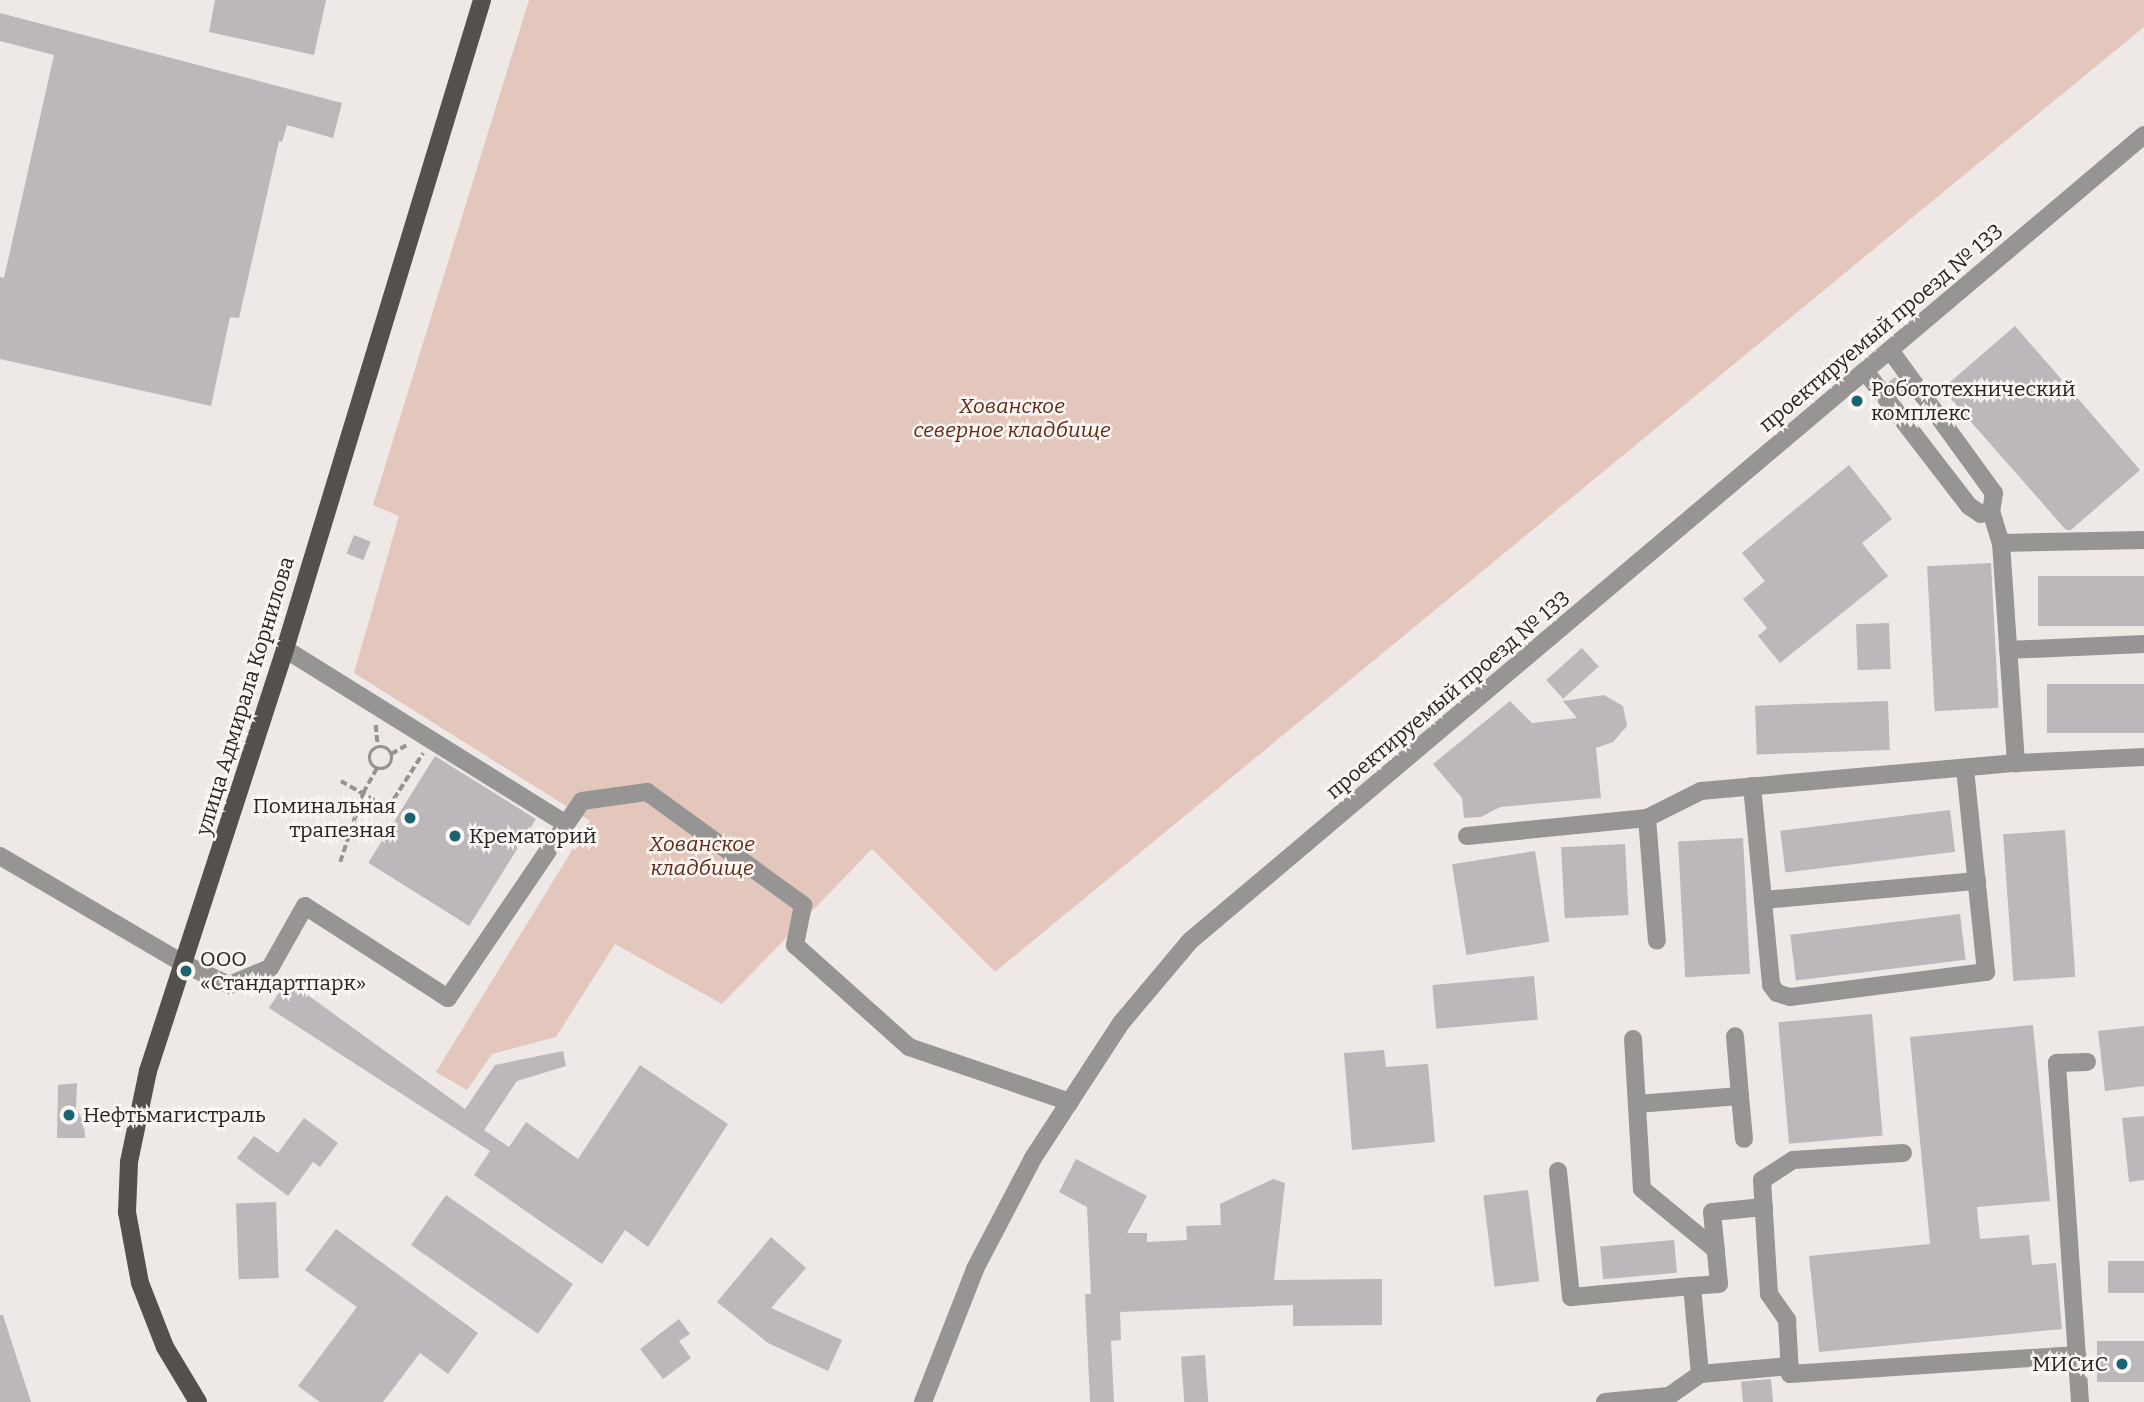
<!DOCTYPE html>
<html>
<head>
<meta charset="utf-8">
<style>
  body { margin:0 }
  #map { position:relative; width:2144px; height:1402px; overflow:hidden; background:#eee9e6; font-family:Bitter,serif }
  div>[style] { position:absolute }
  .green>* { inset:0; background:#e3c6bc }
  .building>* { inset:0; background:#bbb7ba; transform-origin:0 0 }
  .path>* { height:3.5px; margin-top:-1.75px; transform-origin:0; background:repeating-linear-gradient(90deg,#969391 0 7px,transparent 0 10.5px) }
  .path>.ring { margin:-1.75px; padding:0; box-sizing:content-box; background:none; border:3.5px solid #969391; border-radius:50% }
  .minor>* { height:18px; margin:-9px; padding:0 9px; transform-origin:9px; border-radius:9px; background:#979594 }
  .major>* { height:18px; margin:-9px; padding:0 9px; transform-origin:9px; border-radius:9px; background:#54504e }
  .dots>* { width:19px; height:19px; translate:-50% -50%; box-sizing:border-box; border:4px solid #fcf6f4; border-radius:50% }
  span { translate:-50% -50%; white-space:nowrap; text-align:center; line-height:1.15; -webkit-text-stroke:5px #fcf6f4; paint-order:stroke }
  .street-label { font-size:21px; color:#272524 }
  .poi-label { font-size:21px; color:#272524 }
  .left { translate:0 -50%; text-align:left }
  .right { translate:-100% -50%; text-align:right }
  .park-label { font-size:21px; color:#602a16; font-style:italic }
</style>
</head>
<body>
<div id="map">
  <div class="green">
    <i style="clip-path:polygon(529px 0,2144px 0,2144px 27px,995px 972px,872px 849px,722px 1004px,615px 944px,556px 1037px,492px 1054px,467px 1090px,436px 1072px,590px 821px,354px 673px,399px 516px,373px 505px)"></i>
  </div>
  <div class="building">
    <i style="clip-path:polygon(215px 0,326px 0,314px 55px,209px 32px)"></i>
    <i style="clip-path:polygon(0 13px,342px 103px,333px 138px,287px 125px,282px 142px,279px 141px,239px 318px,230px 317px,211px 406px,0 359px,0 277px,4px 278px,54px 55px,0 41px)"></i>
    <i style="clip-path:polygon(2015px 326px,2140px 470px,2071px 530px,2066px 530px,1942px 389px)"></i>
    <i style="left:1895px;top:377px;width:21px;height:9px;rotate:53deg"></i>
    <i style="clip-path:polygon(1849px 465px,1892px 519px,1862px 543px,1888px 576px,1780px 663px,1758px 636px,1767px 628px,1743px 599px,1765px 581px,1742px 553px)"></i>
    <i style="left:354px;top:535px;width:18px;height:20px;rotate:22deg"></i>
    <i style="left:1991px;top:563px;width:145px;height:64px;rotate:87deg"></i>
    <i style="left:2144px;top:576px;width:50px;height:106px;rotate:90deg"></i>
    <i style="left:1889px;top:623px;width:46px;height:33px;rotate:88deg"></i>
    <i style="left:1582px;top:648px;width:25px;height:48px;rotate:48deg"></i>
    <i style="left:2144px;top:684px;width:49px;height:97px;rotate:90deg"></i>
    <i style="clip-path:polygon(1604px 695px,1623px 706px,1627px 726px,1613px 742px,1596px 748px,1601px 798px,1500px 807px,1481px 817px,1464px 818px,1462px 798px,1433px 764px,1510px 701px,1532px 723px,1577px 718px,1563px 701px)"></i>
    <i style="left:1888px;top:701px;width:49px;height:133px;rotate:88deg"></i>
    <i style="left:435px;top:756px;width:119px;height:126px;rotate:32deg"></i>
    <i style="left:1950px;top:810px;width:42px;height:171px;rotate:83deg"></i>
    <i style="left:2065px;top:830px;width:147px;height:62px;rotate:86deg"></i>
    <i style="left:1743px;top:838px;width:136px;height:65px;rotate:87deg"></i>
    <i style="left:1625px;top:844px;width:71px;height:64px;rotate:87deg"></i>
    <i style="left:1535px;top:851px;width:92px;height:84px;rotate:81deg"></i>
    <i style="left:1960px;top:914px;width:46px;height:171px;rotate:83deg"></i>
    <i style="left:1534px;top:976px;width:44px;height:102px;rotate:85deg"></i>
    <i style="clip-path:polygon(287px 980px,465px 1109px,495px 1065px,563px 1051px,566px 1066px,517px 1081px,484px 1130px,509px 1147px,526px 1122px,578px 1159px,640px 1065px,728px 1124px,648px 1247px,625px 1230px,602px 1264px,474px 1175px,490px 1151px,269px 1008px)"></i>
    <i style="left:1872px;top:1014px;width:122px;height:94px;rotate:85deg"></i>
    <i style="clip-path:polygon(2033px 1025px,2050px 1201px,1977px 1207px,1980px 1239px,2029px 1235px,2032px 1265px,2056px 1263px,2062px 1329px,1819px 1352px,1809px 1256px,1930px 1244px,1910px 1037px)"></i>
    <i style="clip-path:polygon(2144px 1026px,2144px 1086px,2105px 1091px,2098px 1031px)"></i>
    <i style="clip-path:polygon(1384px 1050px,1386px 1067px,1428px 1064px,1435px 1142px,1352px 1150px,1344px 1053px)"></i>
    <i style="clip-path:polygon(77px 1083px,76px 1108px,84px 1122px,85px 1138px,57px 1138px,58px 1085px)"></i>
    <i style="clip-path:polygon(2144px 1116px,2144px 1180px,2129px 1182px,2122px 1118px)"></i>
    <i style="clip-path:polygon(304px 1118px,338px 1143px,320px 1167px,313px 1162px,288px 1196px,237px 1158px,254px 1136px,278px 1153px)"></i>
    <i style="clip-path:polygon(1076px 1159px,1147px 1196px,1127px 1233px,1147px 1233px,1147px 1242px,1187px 1240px,1186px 1226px,1221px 1225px,1220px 1204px,1273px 1179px,1285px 1183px,1274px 1280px,1382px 1279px,1382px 1325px,1293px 1326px,1293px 1305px,1120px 1312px,1121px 1340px,1111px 1341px,1114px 1402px,1090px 1402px,1085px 1294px,1091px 1294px,1087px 1207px,1059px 1192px)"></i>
    <i style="left:1528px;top:1190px;width:92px;height:45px;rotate:83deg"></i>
    <i style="left:446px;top:1195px;width:155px;height:61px;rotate:35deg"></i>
    <i style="left:276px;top:1202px;width:76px;height:40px;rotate:88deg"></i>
    <i style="clip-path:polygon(336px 1229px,478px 1333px,448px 1374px,420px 1353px,383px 1402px,320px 1402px,298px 1386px,357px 1307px,305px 1270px)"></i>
    <i style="clip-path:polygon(771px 1237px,806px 1268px,771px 1308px,842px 1340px,828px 1371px,768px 1343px,717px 1302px)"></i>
    <i style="left:1674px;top:1240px;width:33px;height:74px;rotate:85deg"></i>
    <i style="left:2144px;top:1261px;width:32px;height:36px;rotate:90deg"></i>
    <i style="clip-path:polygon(0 1315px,3px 1315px,31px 1402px,0 1402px)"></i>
    <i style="clip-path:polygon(679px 1319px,690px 1334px,679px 1341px,691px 1358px,663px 1379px,640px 1349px)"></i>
    <i style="left:2144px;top:1341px;width:41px;height:47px;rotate:90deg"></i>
    <i style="left:1205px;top:1355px;width:47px;height:24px;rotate:86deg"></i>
    <i style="left:1771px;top:1379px;width:23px;height:30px;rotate:85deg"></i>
  </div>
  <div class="path">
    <i style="left:376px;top:725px;width:22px;rotate:85deg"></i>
    <i class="ring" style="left:370px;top:747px;width:18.5px;height:18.5px"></i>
    <i style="left:391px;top:754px;width:20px;rotate:-30deg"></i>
    <i style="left:341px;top:781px;width:54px;rotate:29.9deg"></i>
    <i style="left:388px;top:808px;width:65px;rotate:-57.5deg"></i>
    <i style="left:340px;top:862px;width:73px;rotate:-71.6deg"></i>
    <i style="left:363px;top:793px;width:29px;rotate:-61deg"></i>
  </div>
  <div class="minor">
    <i style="left:1890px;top:350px;width:177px;rotate:54deg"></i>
    <i style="left:1994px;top:493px;width:18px;rotate:99deg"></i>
    <i style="left:1991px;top:511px;width:34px;rotate:73deg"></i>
    <i style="left:2001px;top:543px;width:221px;rotate:86.1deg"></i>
    <i style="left:1865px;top:371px;width:170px;rotate:52.4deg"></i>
    <i style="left:1969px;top:506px;width:14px;rotate:34deg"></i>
    <i style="left:1981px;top:514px;width:10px;rotate:-17deg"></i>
    <i style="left:2001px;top:543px;width:143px;rotate:-1.2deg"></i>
    <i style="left:285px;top:649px;width:331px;rotate:31.9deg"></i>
    <i style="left:2008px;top:650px;width:136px;rotate:-2.5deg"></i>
    <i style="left:1752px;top:786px;width:200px;rotate:84.5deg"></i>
    <i style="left:1771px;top:985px;width:10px;rotate:53deg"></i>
    <i style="left:1777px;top:993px;width:14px;rotate:17deg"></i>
    <i style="left:1790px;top:997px;width:198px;rotate:-7.3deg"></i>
    <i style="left:1986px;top:972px;width:205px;rotate:-95.9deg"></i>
    <i style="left:1647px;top:818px;width:123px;rotate:85.4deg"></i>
    <i style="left:1467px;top:836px;width:181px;rotate:-5.7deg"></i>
    <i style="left:1647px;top:818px;width:60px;rotate:-26.6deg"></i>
    <i style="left:1701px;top:791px;width:316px;rotate:-5.1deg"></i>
    <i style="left:2016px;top:763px;width:128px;rotate:-2.7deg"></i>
    <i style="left:0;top:856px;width:213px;rotate:30.4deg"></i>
    <i style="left:184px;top:964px;width:50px;rotate:25deg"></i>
    <i style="left:229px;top:985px;width:44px;rotate:-22.5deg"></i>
    <i style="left:270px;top:968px;width:71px;rotate:-60.6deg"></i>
    <i style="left:305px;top:906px;width:170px;rotate:32.8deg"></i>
    <i style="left:448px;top:998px;width:238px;rotate:-55.8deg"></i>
    <i style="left:582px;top:801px;width:66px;rotate:-7.9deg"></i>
    <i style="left:647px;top:792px;width:193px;rotate:35.9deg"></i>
    <i style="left:803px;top:905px;width:41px;rotate:101.3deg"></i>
    <i style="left:795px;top:945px;width:153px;rotate:41.8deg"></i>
    <i style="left:909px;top:1047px;width:170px;rotate:18.9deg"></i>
    <i style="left:1763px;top:900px;width:215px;rotate:-5.1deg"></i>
    <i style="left:1633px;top:1039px;width:150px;rotate:86.6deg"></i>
    <i style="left:1642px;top:1189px;width:96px;rotate:39.5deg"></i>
    <i style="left:1740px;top:1096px;width:43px;rotate:84.7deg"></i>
    <i style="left:1637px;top:1104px;width:103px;rotate:-4.4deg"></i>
    <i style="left:1740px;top:1096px;width:60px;rotate:-94.8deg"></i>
    <i style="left:1903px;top:1153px;width:110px;rotate:176.4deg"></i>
    <i style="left:1793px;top:1160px;width:37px;rotate:147deg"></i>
    <i style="left:1762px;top:1180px;width:114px;rotate:86.5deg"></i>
    <i style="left:1769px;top:1294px;width:32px;rotate:55deg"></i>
    <i style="left:1787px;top:1320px;width:54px;rotate:86.8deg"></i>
    <i style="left:1790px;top:1374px;width:288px;rotate:-3.8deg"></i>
    <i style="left:1558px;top:1171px;width:127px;rotate:84.1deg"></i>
    <i style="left:1571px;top:1297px;width:121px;rotate:-5.2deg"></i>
    <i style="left:1764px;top:1207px;width:52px;rotate:174.5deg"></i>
    <i style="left:1712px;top:1212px;width:72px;rotate:84.4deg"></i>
    <i style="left:1719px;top:1284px;width:27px;rotate:176deg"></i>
    <i style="left:1692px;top:1286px;width:88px;rotate:84.8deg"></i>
    <i style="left:1700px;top:1374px;width:90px;rotate:-5.1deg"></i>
    <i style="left:923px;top:1402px;width:143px;rotate:-68.6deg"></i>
    <i style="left:975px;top:1269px;width:125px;rotate:-62.4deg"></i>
    <i style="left:1033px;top:1158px;width:161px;rotate:-56.9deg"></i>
    <i style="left:1121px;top:1023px;width:107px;rotate:-49.9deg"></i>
    <i style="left:1190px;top:941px;width:1249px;rotate:-40.19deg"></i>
    <i style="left:1605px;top:1402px;width:64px;rotate:-5.4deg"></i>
    <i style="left:1669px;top:1396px;width:38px;rotate:-35deg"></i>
    <i style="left:2080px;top:1402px;width:340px;rotate:-93.9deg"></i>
    <i style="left:2057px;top:1063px;width:30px;rotate:-2deg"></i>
  </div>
  <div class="major">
    <i style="left:198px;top:1402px;width:64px;rotate:-121deg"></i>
    <i style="left:165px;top:1347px;width:69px;rotate:-111.3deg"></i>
    <i style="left:140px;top:1283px;width:72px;rotate:-100.4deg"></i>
    <i style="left:127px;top:1212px;width:50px;rotate:-87.7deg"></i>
    <i style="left:129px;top:1162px;width:93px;rotate:-78.2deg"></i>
    <i style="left:148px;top:1071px;width:444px;rotate:-72deg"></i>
    <i style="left:285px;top:649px;width:678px;rotate:-73.11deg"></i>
  </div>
  <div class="dots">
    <i style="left:1857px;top:401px;background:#19646f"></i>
    <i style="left:410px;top:818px;background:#19646f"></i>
    <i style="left:455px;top:836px;background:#19646f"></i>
    <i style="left:186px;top:971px;background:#19646f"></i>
    <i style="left:69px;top:1115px;background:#19646f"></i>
    <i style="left:2122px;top:1364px;background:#19646f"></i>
  </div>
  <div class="street-label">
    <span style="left:1881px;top:328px;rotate:-40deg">проектируемый проезд № 133</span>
    <span style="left:1448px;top:695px;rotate:-40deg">проектируемый проезд № 133</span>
    <span style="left:245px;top:696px;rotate:-73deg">улица Адмирала Корнилова</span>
  </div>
  <div class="poi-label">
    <span class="left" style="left:1871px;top:401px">Робототехнический<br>комплекс</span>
    <span class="right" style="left:396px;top:818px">Поминальная<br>трапезная</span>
    <span class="left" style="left:469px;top:836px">Крематорий</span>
    <span class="left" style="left:200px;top:971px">ООО<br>«Стандартпарк»</span>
    <span class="left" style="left:83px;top:1115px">Нефтьмагистраль</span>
    <span class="right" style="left:2108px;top:1364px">МИСиС</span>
  </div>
  <div class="park-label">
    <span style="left:1012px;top:418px">Хованское<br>северное кладбище</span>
    <span style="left:702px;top:856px">Хованское<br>кладбище</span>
  </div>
</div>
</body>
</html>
